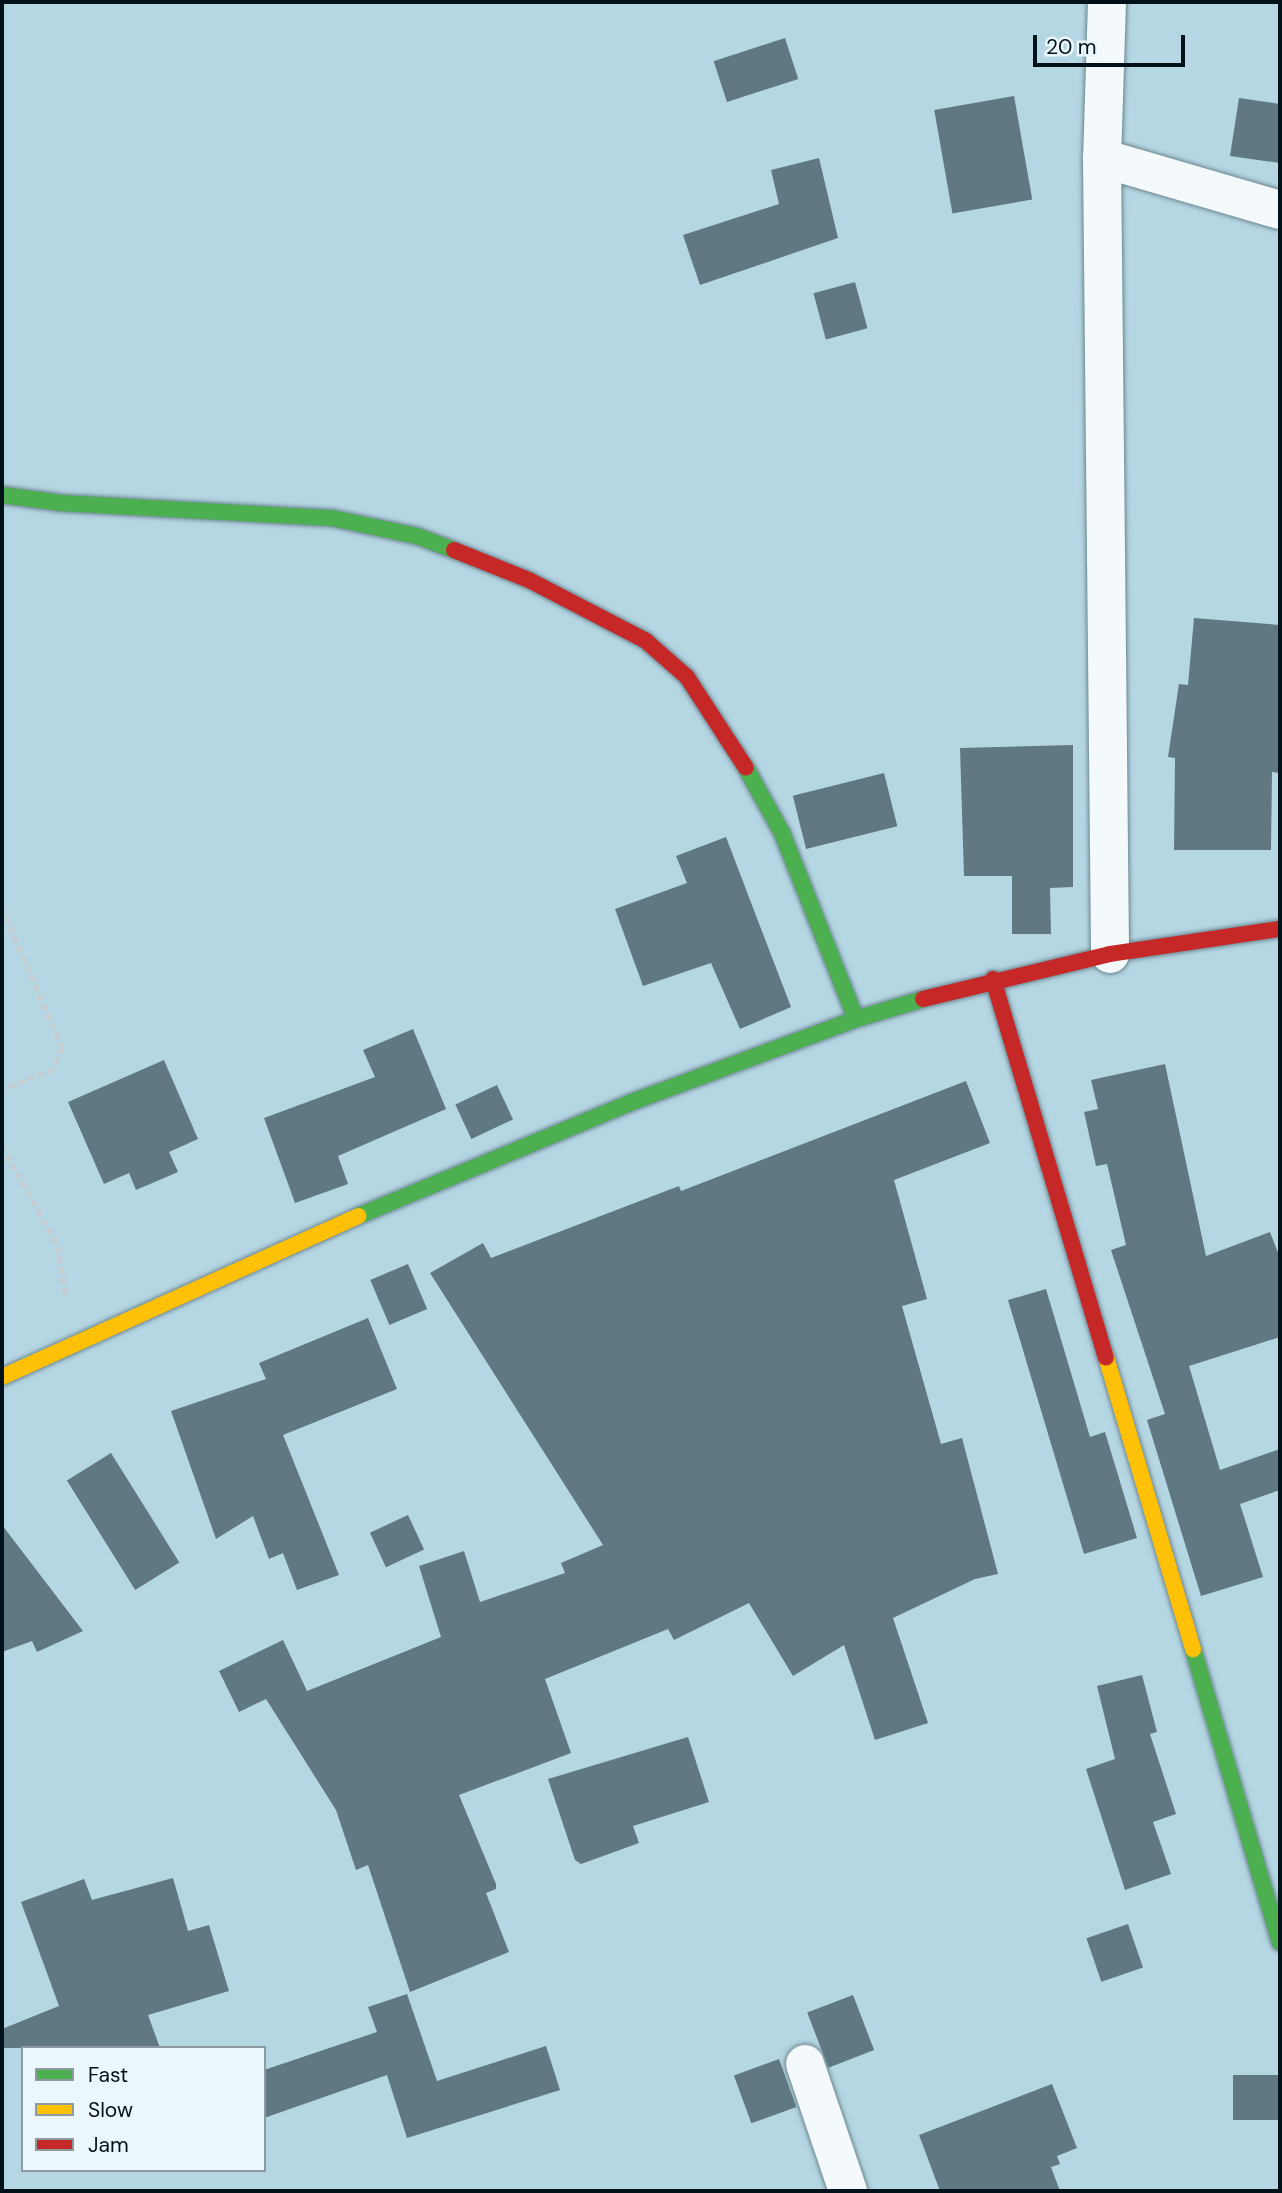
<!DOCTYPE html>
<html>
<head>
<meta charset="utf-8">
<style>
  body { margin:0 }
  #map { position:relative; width:1282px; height:2193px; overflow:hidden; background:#b5d6e3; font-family:"DM Sans",sans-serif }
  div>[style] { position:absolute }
  .building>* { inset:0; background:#5f7882; transform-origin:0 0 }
  .path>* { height:4.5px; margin-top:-2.25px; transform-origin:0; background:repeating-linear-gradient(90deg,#c4ced2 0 7px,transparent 0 10.5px) }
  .roads { filter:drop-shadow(0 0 2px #6c8791) drop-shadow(0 0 2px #6c8791) }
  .street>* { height:38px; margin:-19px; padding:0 19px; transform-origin:19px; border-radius:19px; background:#f4f9fb }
  .fast>* { height:16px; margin:-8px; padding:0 8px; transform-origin:8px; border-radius:8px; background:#4caf50 }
  .slow>* { height:16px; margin:-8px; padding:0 8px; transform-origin:8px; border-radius:8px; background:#ffc107 }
  .jam>* { height:16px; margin:-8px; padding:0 8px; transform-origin:8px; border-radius:8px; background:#c62828 }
  span { translate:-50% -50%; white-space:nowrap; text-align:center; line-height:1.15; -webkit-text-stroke:7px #ebf7fc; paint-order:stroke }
  .frame { position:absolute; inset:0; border:4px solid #001119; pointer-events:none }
  .legend { position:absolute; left:21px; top:2046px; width:245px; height:126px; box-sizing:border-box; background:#ebf7fc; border:2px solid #8d9ba1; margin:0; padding:9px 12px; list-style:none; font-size:21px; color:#001119 }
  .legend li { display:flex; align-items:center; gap:14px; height:35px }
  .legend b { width:35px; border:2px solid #8d9ba1 }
  .scale { position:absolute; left:1033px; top:35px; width:152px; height:32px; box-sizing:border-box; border:4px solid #001119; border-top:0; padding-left:9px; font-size:21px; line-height:24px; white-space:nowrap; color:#001119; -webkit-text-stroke:5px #ebf7fc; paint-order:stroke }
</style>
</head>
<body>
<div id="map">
  <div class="building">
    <i style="left:785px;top:38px;width:43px;height:75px;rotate:72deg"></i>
    <i style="left:1014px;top:96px;width:105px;height:81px;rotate:80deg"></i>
    <i style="clip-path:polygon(1239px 98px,1280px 104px,1280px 163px,1230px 156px)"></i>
    <i style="clip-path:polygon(819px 158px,838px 238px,700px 285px,683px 235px,779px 204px,771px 170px)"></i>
    <i style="left:855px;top:282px;width:48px;height:43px;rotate:75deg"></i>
    <i style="clip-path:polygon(1194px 618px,1280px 625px,1280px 773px,1272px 772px,1271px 850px,1174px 850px,1175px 758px,1168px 757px,1179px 684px,1188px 685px)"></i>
    <i style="clip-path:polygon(1073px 745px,1073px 887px,1050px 888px,1051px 934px,1012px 934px,1012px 876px,964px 876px,960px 748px)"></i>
    <i style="left:884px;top:773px;width:55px;height:94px;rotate:76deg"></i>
    <i style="clip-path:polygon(726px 837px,791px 1007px,740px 1029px,711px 963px,643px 986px,615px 909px,687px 883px,676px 856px)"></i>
    <i style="clip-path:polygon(413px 1029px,446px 1109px,338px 1156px,348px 1184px,295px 1203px,264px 1118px,375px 1077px,363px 1050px)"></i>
    <i style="clip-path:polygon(164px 1060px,198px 1139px,169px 1152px,178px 1172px,136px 1190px,129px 1173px,104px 1184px,68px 1102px)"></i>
    <i style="clip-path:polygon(1165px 1064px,1206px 1256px,1270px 1232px,1280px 1258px,1280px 1337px,1189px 1366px,1220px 1470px,1280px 1449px,1280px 1490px,1240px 1504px,1263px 1577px,1201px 1596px,1147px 1420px,1165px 1414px,1111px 1250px,1126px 1245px,1107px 1164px,1096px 1166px,1084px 1112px,1098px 1109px,1091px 1080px)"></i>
    <i style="clip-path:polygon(966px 1081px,990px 1143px,894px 1180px,927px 1299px,902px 1306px,941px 1444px,962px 1438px,998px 1574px,975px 1579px,893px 1618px,928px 1723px,875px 1740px,844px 1645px,793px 1676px,749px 1603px,674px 1640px,668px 1629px,545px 1679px,571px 1753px,459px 1795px,496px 1884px,496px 1889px,486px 1893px,509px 1952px,410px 1992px,368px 1865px,356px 1870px,336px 1810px,266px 1699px,239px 1712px,219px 1671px,283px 1640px,307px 1691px,441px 1637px,419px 1566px,464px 1551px,480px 1602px,565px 1573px,561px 1563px,603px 1545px,430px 1273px,483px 1243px,491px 1258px,679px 1186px,681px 1191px)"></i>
    <i style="left:497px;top:1085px;width:38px;height:46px;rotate:65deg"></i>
    <i style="left:408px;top:1264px;width:49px;height:41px;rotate:67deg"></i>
    <i style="clip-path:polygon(1046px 1289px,1090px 1437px,1105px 1432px,1137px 1538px,1084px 1554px,1008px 1300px)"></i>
    <i style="clip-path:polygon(368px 1318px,397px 1389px,283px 1435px,339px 1575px,297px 1590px,283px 1553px,269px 1559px,253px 1516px,216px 1539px,171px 1411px,266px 1379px,259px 1363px)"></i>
    <i style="left:111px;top:1453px;width:129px;height:52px;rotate:58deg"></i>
    <i style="left:408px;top:1515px;width:38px;height:42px;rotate:65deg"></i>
    <i style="clip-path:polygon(2px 1525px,83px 1631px,37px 1652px,32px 1641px,2px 1652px)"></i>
    <i style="clip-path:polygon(1142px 1675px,1157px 1732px,1150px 1734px,1176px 1814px,1153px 1822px,1171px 1874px,1125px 1890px,1086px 1769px,1115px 1759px,1097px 1686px)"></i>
    <i style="clip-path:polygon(688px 1737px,709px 1802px,633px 1826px,639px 1843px,581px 1864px,575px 1860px,548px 1779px)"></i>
    <i style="clip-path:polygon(173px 1878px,188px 1931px,209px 1925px,229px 1991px,148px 2015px,160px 2048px,2px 2048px,2px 2029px,59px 2006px,21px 1902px,84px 1879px,92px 1900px)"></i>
    <i style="left:1128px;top:1924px;width:46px;height:44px;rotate:71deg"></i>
    <i style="clip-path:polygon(407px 1994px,437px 2081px,546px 2046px,560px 2090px,407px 2138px,387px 2075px,264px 2118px,264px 2070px,377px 2032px,368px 2007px)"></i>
    <i style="left:853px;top:1995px;width:59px;height:49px;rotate:69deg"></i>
    <i style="left:779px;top:2059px;width:51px;height:48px;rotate:70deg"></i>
    <i style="left:1280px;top:2075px;width:45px;height:47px;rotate:90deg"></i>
    <i style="clip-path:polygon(1052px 2084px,1077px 2148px,1057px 2156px,1060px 2164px,1051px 2167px,1060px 2191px,940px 2191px,919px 2135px)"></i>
  </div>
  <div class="path">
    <i style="left:2px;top:907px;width:153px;rotate:66.9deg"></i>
    <i style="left:62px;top:1048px;width:22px;rotate:111deg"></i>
    <i style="left:54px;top:1069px;width:56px;rotate:158deg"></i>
    <i style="left:2px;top:1145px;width:115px;rotate:61deg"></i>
    <i style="left:58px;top:1246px;width:52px;rotate:81.1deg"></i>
  </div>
  <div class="roads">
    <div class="street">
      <i style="left:1107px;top:2px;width:156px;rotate:91.8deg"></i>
      <i style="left:1102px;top:158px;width:796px;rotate:89.42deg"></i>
      <i style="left:1102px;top:158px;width:185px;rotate:16.3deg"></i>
      <i style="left:805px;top:2064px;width:134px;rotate:71.3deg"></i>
    </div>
    <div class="fast">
      <i style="left:2px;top:495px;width:60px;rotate:7.7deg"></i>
      <i style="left:61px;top:503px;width:271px;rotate:3.2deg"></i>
      <i style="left:332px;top:518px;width:87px;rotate:12deg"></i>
      <i style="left:417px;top:536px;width:40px;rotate:21deg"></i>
      <i style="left:746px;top:768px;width:74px;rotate:61deg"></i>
      <i style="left:782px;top:833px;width:200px;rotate:68.3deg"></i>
      <i style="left:358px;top:1216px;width:297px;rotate:-22.6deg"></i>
      <i style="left:632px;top:1102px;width:239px;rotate:-20.3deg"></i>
      <i style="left:856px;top:1019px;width:70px;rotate:-16.6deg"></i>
      <i style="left:1193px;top:1649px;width:306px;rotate:73.5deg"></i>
    </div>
    <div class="slow">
      <i style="left:1106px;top:1357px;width:305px;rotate:73.4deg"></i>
      <i style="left:2px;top:1377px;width:391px;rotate:-24.3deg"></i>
    </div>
    <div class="jam">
      <i style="left:454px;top:550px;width:81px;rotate:21.8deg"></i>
      <i style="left:529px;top:580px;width:132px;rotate:27.5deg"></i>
      <i style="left:646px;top:641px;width:55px;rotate:41.3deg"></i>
      <i style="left:687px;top:677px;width:108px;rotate:57deg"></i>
      <i style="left:993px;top:979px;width:395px;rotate:73.4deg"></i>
      <i style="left:923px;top:999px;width:192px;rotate:-13.5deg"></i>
      <i style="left:1110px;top:954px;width:172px;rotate:-8.4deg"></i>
    </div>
  </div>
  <div class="frame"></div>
  <ul class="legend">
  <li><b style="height:9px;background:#4caf50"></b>Fast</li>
  <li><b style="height:9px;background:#ffc107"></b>Slow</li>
  <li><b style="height:9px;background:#c62828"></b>Jam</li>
  </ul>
  <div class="scale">20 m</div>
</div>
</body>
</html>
